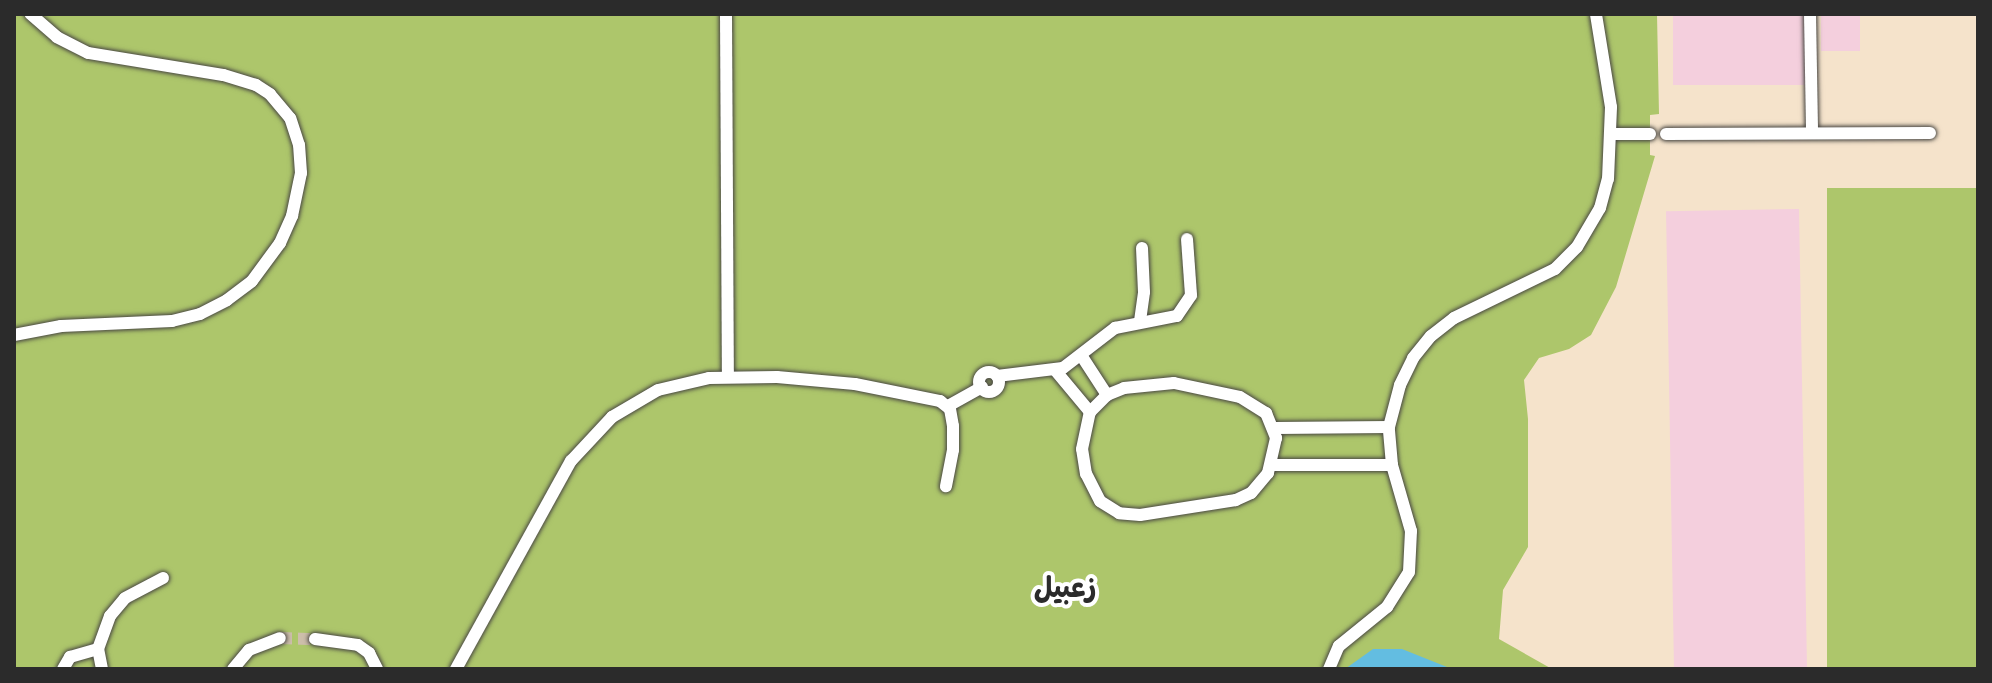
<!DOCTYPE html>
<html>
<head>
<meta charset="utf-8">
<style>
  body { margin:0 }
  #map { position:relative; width:1992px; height:683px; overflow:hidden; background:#f5e3cb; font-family:Kalam,"Playpen Sans Arabic",sans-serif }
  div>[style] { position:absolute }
  .built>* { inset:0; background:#f4cfdd; transform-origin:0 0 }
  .green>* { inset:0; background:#adc66b; transform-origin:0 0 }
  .water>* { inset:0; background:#63bde1 }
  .street-tunnel>* { height:12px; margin-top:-6px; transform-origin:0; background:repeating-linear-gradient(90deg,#cdbeab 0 12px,transparent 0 18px) }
  .roads { filter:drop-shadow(0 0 2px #494743) drop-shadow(0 0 2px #494743) }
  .street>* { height:12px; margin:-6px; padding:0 6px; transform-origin:6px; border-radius:6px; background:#fff }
  .street>.ring { margin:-6px; padding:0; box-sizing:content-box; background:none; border:12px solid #fff; border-radius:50% }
  span { translate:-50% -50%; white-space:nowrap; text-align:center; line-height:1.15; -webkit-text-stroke:8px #fff; paint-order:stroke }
  .district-label { font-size:28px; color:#2b2b2b; font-weight:700 }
  .frame { position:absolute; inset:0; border:16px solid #2b2b2b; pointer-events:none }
</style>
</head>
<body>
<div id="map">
  <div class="built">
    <i style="left:1673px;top:14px;width:132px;height:71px"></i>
    <i style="left:1821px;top:14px;width:39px;height:37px"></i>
    <i style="left:1799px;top:209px;width:460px;height:133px;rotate:89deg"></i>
  </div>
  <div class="green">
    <i style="clip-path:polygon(14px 14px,1657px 14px,1659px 114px,1650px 115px,1650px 155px,1655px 156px,1616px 287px,1591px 335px,1569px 349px,1539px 358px,1524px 380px,1528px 419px,1528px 547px,1503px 590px,1499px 639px,1552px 669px,14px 669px)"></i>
    <i style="left:1978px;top:188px;width:481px;height:151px;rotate:90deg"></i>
  </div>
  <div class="water">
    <i style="clip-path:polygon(1373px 649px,1402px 649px,1452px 669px,1345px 669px)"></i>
  </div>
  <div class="street-tunnel">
    <i style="left:280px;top:638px;width:35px;rotate:2deg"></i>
  </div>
  <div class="roads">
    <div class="street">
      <i style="left:726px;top:14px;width:363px;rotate:89.7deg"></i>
      <i style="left:1810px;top:14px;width:119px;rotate:89deg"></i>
      <i style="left:1610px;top:134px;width:40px"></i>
      <i style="left:1666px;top:134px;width:264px;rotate:-0.2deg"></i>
      <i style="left:1140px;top:321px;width:29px;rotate:-82deg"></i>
      <i style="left:1144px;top:292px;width:44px;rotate:-92.6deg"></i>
      <i style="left:14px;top:335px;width:48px;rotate:-10.8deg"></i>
      <i style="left:61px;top:326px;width:111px;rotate:-2.6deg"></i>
      <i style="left:172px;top:321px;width:29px;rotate:-14deg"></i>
      <i style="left:200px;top:314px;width:30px;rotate:-27deg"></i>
      <i style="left:227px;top:300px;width:31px;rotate:-37deg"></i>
      <i style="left:252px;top:281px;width:47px;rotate:-53.6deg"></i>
      <i style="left:280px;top:243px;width:30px;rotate:-66deg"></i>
      <i style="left:292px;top:216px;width:44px;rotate:-78.2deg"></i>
      <i style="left:301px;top:173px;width:28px;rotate:-94deg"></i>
      <i style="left:299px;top:145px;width:28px;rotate:-108deg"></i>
      <i style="left:290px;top:118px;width:31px;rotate:-130deg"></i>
      <i style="left:270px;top:94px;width:17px;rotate:-147deg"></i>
      <i style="left:256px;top:85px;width:34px;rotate:-163deg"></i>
      <i style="left:223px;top:75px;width:137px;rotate:-170.7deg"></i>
      <i style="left:88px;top:53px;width:35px;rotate:-153deg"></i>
      <i style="left:57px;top:37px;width:35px;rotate:-139deg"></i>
      <i style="left:1081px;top:355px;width:48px;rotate:57deg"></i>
      <i style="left:1055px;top:370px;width:55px;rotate:50.2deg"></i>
      <i class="ring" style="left:979px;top:372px;width:8px;height:8px"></i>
      <i style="left:997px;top:376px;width:66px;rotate:-6.9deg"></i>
      <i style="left:1063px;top:368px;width:66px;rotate:-37.6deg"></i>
      <i style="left:1115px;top:328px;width:63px;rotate:-11deg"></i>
      <i style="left:1177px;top:316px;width:25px;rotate:-56deg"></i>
      <i style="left:1191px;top:295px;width:56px;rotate:-94.1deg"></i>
      <i style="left:1174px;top:383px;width:67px;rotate:12deg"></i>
      <i style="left:1240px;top:397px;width:31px;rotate:32deg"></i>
      <i style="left:1266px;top:413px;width:27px;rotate:68deg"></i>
      <i style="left:1276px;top:438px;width:36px;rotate:103deg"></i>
      <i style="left:1268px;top:473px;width:26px;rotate:130deg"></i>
      <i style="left:1251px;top:493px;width:17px;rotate:155deg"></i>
      <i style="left:1236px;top:500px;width:97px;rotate:171.1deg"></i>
      <i style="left:1140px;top:515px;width:21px;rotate:-175deg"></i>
      <i style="left:1119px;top:513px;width:22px;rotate:-148deg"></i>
      <i style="left:1100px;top:501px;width:30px;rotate:-117deg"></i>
      <i style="left:1086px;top:474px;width:25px;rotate:-99deg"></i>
      <i style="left:1082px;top:449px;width:38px;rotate:-78deg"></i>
      <i style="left:1090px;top:412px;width:24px;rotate:-45deg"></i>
      <i style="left:1107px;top:395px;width:18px;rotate:-22deg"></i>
      <i style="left:1124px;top:388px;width:50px;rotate:-5.7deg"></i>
      <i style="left:948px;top:406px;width:39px;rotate:-29deg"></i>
      <i style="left:1275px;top:428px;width:114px;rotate:-0.5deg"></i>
      <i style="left:1271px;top:465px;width:121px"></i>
      <i style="left:315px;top:639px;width:43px;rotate:7.9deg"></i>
      <i style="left:358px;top:645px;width:14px;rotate:36deg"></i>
      <i style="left:369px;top:653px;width:18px;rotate:63deg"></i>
      <i style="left:63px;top:669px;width:14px;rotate:-60deg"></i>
      <i style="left:70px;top:657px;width:29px;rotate:-16deg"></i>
      <i style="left:102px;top:669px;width:20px;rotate:-101deg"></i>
      <i style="left:98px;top:649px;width:35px;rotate:-70deg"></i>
      <i style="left:110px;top:616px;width:23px;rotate:-50deg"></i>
      <i style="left:125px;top:598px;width:43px;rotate:-27.8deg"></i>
      <i style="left:233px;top:669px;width:25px;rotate:-50deg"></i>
      <i style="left:249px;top:650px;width:33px;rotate:-21deg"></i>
      <i style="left:456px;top:669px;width:238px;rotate:-61.1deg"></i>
      <i style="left:571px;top:461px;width:60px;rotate:-47deg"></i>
      <i style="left:612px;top:417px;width:53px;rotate:-30.4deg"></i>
      <i style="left:658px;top:390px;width:52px;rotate:-13.2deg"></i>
      <i style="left:709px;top:378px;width:68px;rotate:-0.8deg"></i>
      <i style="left:777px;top:377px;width:78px;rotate:5.1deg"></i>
      <i style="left:855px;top:384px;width:87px;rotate:11.3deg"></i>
      <i style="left:940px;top:401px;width:13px;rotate:39deg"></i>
      <i style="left:950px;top:409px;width:17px;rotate:80deg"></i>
      <i style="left:953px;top:426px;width:24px;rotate:90deg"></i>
      <i style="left:953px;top:450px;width:37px;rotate:101deg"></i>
      <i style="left:1329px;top:669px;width:25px;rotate:-67deg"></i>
      <i style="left:1339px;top:646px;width:62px;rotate:-39.1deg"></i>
      <i style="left:1387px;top:607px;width:41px;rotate:-57.8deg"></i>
      <i style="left:1409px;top:572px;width:41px;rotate:-87.2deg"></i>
      <i style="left:1411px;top:531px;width:69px;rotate:-106.1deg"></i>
      <i style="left:1392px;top:465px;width:38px;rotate:-95deg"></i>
      <i style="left:1389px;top:427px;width:43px;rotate:-75.3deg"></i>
      <i style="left:1400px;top:385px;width:30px;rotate:-64deg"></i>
      <i style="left:1413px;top:358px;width:28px;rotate:-51deg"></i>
      <i style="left:1431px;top:336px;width:29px;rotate:-38deg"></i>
      <i style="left:1454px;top:318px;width:112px;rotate:-25.9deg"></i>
      <i style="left:1555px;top:269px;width:31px;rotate:-45deg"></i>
      <i style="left:1577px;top:247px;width:45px;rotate:-59.5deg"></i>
      <i style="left:1600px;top:208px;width:30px;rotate:-75deg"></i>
      <i style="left:1608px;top:179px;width:72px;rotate:-87.6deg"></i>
      <i style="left:1611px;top:107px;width:94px;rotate:-99.2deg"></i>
    </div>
  </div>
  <div class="district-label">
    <span style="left:1065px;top:590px">زعبيل</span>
  </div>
  <div class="frame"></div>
</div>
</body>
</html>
